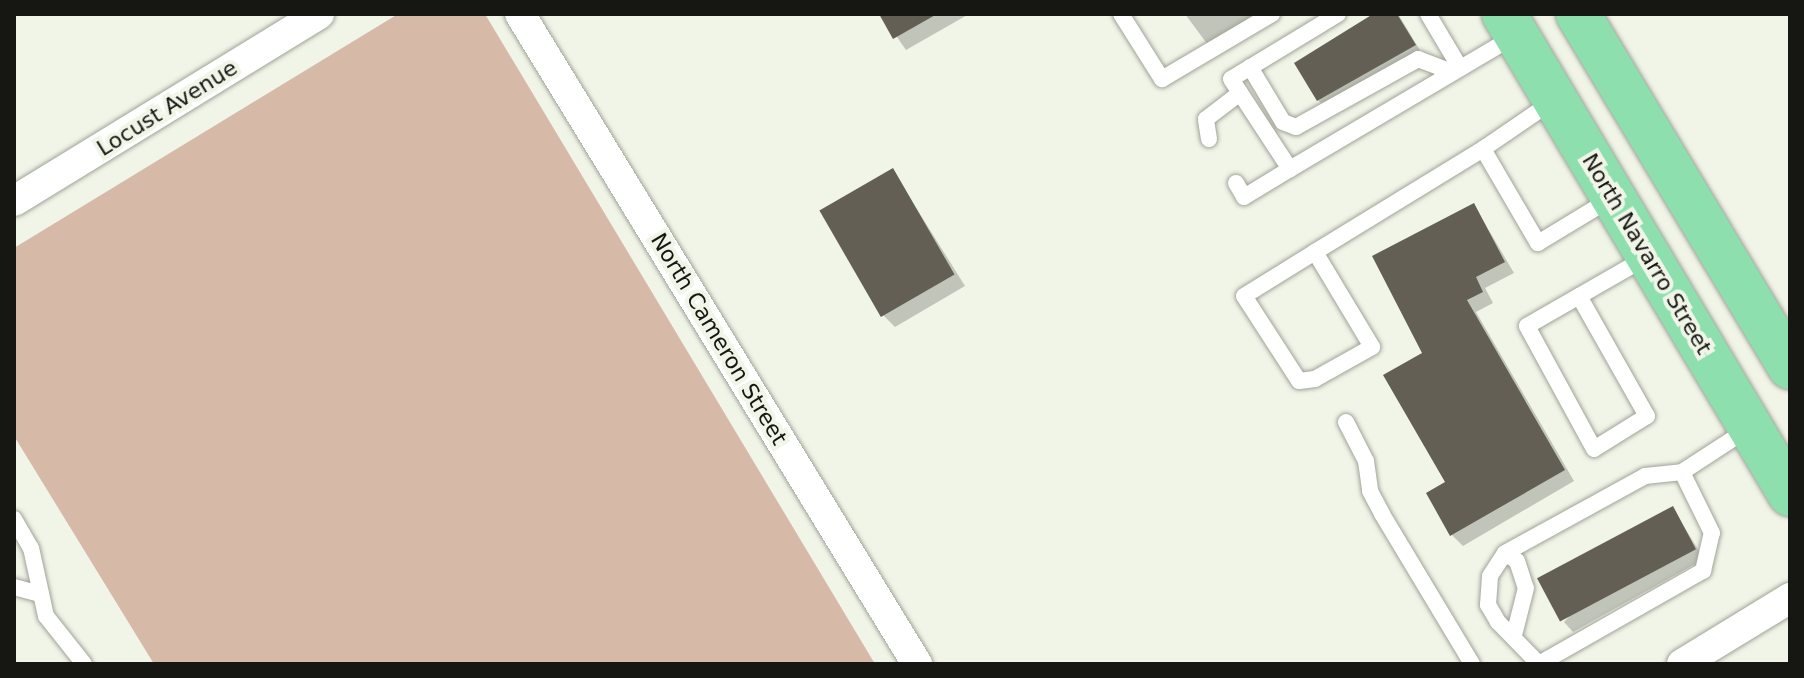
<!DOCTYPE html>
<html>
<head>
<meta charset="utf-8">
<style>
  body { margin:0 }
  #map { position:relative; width:1804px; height:678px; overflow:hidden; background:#f1f5e8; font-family:"DejaVu Sans",sans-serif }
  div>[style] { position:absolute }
  .green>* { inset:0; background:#d6b9a7 }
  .shadow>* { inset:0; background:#0003 }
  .building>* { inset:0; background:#645f55; transform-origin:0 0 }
  .roads { filter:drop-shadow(0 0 2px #a0a398) drop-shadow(0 0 2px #a0a398) }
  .lane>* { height:16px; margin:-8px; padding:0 8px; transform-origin:8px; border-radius:8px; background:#fff }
  .street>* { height:30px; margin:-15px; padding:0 15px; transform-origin:15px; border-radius:15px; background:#fff }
  .primary>* { height:44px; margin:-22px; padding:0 22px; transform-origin:22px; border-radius:22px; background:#8de0ad }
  span { translate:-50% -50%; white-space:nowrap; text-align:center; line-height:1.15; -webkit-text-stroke:8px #f1f5e8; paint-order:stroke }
  .street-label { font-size:22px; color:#161713 }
  .frame { position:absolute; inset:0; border:16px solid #161713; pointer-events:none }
</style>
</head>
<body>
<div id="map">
  <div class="green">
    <i style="clip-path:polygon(398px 14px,485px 14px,875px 664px,154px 664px,14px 436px,14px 248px)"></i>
  </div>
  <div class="shadow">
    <i style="clip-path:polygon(881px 14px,969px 14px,906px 50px)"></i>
    <i style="clip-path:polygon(1185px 14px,1263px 14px,1208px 45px)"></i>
    <i style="clip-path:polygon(1377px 14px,1398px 14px,1421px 52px,1324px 106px,1318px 100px)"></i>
    <i style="clip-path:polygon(893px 171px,965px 286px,895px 327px,883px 315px)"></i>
    <i style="clip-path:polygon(1474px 205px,1514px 273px,1485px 288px,1493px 303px,1476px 312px,1574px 481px,1463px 546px,1452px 535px,1448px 483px)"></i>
    <i style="clip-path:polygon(1673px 509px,1704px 559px,1573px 632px,1564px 622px)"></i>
  </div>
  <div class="building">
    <i style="clip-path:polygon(879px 14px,937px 14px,893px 39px)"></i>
    <i style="clip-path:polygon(1373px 14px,1397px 14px,1416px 45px,1317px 101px,1294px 63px)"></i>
    <i style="left:893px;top:168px;width:123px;height:85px;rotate:60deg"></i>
    <i style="clip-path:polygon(1474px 203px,1505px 262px,1476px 277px,1483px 292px,1467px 300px,1565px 470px,1450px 536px,1426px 493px,1445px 482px,1383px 375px,1422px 353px,1372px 256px)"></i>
    <i style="left:1673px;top:506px;width:49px;height:154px;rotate:62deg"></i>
  </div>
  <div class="roads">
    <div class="lane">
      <i style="left:1121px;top:14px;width:77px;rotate:57.8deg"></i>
      <i style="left:1162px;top:79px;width:128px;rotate:-30.6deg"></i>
      <i style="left:1338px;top:14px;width:125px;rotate:148.7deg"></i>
      <i style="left:1231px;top:79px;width:108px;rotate:56.8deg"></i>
      <i style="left:1290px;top:169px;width:261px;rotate:-30.6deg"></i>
      <i style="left:1428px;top:14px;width:63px;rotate:59.3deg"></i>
      <i style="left:1250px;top:67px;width:64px;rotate:59deg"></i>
      <i style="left:1283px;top:122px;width:14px;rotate:21deg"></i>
      <i style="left:1296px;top:127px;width:140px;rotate:-29.1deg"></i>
      <i style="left:1418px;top:59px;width:36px;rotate:21deg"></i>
      <i style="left:1553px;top:101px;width:85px;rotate:145.6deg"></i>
      <i style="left:1483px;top:149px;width:109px;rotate:59.7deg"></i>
      <i style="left:1538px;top:243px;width:87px;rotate:-31.3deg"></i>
      <i style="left:1209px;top:139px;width:20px;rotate:-99deg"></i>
      <i style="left:1206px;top:119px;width:43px;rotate:-37.4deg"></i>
      <i style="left:1236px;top:183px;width:16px;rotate:60deg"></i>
      <i style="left:1244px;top:197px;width:54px;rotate:-31.3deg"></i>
      <i style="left:1315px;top:252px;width:111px;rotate:59deg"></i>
      <i style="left:1372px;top:347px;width:65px;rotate:150.7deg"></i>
      <i style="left:1315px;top:379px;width:16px;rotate:173deg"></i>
      <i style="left:1299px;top:381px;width:101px;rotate:-122.9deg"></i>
      <i style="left:1244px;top:296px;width:84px;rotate:-31.8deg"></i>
      <i style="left:1315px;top:252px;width:197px;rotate:-31.5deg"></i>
      <i style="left:1579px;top:296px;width:138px;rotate:60.5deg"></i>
      <i style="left:1647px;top:416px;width:62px;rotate:148.1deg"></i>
      <i style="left:1594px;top:449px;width:140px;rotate:-118.6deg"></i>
      <i style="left:1527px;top:326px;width:138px;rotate:-29.9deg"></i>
      <i style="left:1346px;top:422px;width:44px;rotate:62.9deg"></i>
      <i style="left:1366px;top:461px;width:30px;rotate:82deg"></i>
      <i style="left:1370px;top:491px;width:26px;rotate:62deg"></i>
      <i style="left:1382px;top:514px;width:175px;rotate:59deg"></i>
      <i style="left:14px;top:519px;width:34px;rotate:60deg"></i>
      <i style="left:31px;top:548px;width:70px;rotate:77.6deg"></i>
      <i style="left:46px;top:616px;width:61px;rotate:51.6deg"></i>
      <i style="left:1505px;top:553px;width:14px;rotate:34deg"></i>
      <i style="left:1517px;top:561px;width:28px;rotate:72deg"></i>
      <i style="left:1526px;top:588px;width:49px;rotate:104.3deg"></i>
      <i style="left:14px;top:587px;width:28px;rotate:15deg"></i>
      <i style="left:1539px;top:664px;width:59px;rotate:-134.3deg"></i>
      <i style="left:1498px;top:622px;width:20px;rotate:-120deg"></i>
      <i style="left:1488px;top:605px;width:29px;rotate:-86deg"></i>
      <i style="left:1490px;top:576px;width:27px;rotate:-57deg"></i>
      <i style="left:1505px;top:553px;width:160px;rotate:-28.8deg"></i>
      <i style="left:1645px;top:476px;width:37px;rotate:-6deg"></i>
      <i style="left:1682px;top:472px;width:79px;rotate:-33.1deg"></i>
      <i style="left:1539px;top:664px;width:189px;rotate:-29.6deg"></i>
      <i style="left:1703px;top:571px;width:39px;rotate:-77deg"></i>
      <i style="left:1712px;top:533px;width:68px;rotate:-116.2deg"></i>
    </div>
    <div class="street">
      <i style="left:520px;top:14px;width:762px;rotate:58.58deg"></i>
      <i style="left:14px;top:201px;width:358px;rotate:-31.5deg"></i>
      <i style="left:1682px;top:664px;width:127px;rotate:-31.4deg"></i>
    </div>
    <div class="primary">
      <i style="left:1504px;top:14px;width:559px;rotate:59.21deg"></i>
      <i style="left:1578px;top:14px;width:412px;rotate:59deg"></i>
    </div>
  </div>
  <div class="street-label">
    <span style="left:167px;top:108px;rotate:-32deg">Locust Avenue</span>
    <span style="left:1647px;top:254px;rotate:59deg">North Navarro Street</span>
    <span style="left:719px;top:339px;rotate:59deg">North Cameron Street</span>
  </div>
  <div class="frame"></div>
</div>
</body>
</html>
